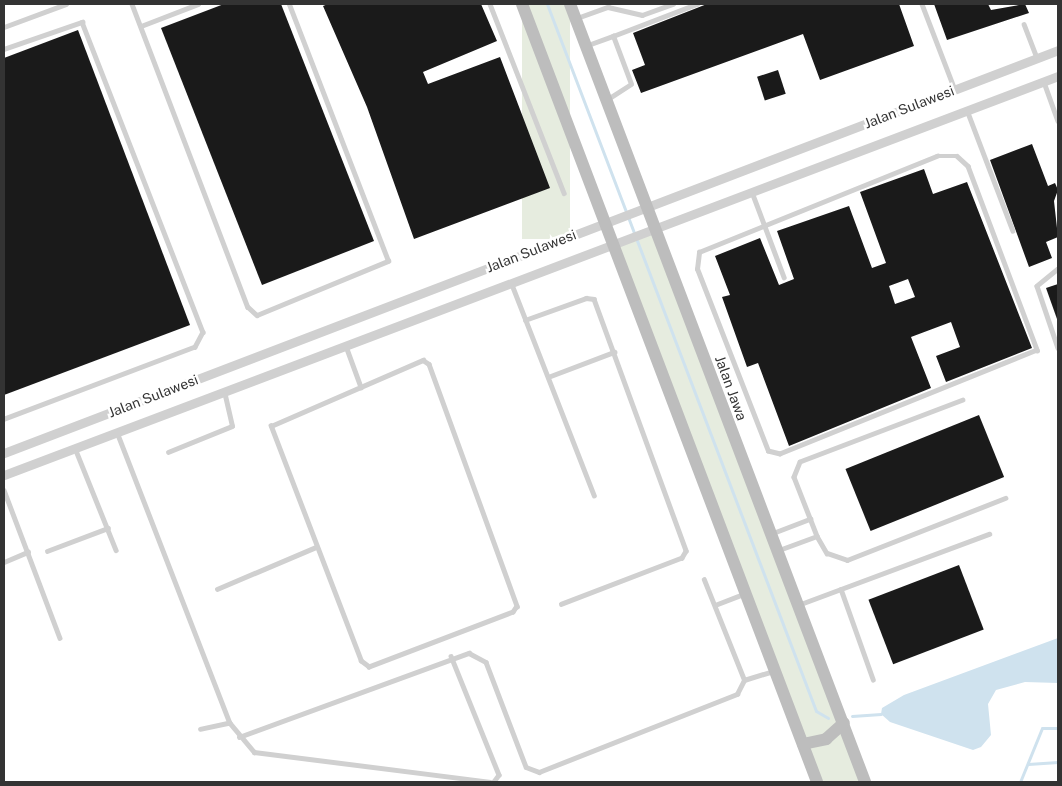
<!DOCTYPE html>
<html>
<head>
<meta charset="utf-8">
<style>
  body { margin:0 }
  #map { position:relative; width:1062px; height:786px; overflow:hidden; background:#fff; font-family:"Public Sans",sans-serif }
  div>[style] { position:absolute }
  .green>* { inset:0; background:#e6ecdf; transform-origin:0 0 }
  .water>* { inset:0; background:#cfe2ee }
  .stream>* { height:3px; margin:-1.5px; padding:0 1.5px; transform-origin:1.5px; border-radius:1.5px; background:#cfe2ee }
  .building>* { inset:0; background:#1a1a1a; transform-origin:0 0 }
  .lane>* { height:4.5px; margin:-2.25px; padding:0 2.25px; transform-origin:2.25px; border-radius:2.25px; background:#d0d0d0 }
  .street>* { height:9px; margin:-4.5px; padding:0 4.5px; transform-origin:4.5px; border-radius:4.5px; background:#d0d0d0 }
  .secondary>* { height:12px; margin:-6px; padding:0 6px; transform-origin:6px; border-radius:6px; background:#bdbdbd }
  span { translate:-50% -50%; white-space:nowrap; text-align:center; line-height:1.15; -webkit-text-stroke:5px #fff; paint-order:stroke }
  .street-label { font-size:14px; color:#333 }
  .frame { position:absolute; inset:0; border:5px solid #333; pointer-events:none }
</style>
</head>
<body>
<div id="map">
  <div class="green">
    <i style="left:522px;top:4px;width:48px;height:235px"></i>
    <i style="left:656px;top:228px;width:592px;height:46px;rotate:69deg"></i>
  </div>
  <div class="water">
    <i style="clip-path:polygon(1058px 638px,1058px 683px,1025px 682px,996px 690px,988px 704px,991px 735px,981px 747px,973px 750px,890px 722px,881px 714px,882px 708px,904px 695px)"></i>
  </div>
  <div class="stream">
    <i style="left:547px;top:4px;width:756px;rotate:69.17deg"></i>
    <i style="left:816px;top:711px;width:14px;rotate:30deg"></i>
    <i style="left:852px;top:716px;width:29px;rotate:-4deg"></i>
    <i style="left:1028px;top:764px;width:30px;rotate:-4deg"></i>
    <i style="left:1020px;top:782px;width:58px;rotate:-67.8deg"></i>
    <i style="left:1042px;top:728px;width:16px"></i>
  </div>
  <div class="building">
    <i style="clip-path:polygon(224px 4px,281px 4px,374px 241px,262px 285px,161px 28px)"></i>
    <i style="clip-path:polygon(328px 4px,481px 4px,497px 41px,423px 72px,428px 84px,500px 57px,550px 188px,414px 239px,367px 107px,323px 6px)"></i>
    <i style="clip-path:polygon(707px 4px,899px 4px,914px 46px,820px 80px,803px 34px,641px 93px,632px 70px,645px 65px,633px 33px)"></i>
    <i style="clip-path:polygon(934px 4px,988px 4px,991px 10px,1025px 4px,1029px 13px,947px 40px)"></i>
    <i style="clip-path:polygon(78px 30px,190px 325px,4px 395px,4px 58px)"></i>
    <i style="left:778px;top:70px;width:25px;height:22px;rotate:72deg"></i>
    <i style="clip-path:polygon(1032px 144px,1048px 186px,1055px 183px,1058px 190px,1054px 201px,1058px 237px,1046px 242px,1052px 258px,1029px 267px,990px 160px)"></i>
    <i style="clip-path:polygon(evenodd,924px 169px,933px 194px,967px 182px,1032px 348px,946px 382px,936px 356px,960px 347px,951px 322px,911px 337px,931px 388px,789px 446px,758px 363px,747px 367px,722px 297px,730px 295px,715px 256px,760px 238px,779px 285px,794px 279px,777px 231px,849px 206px,872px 268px,886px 263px,860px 192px,924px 169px,908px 279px,915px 297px,895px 304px,889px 286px,908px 279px)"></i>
    <i style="clip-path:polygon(1058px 284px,1058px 318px,1057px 319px,1046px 288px)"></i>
    <i style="left:979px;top:415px;width:67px;height:144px;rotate:68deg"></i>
    <i style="left:959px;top:565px;width:69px;height:97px;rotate:69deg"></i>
  </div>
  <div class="lane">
    <i style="left:132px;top:4px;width:324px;rotate:69.1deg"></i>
    <i style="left:248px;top:307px;width:12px;rotate:42deg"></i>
    <i style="left:257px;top:315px;width:142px;rotate:-22.4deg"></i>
    <i style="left:388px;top:261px;width:275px;rotate:-111.1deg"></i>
    <i style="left:490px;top:4px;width:203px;rotate:68.6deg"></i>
    <i style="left:922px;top:4px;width:92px;rotate:69deg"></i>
    <i style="left:577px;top:18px;width:33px;rotate:-20deg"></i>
    <i style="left:608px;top:7px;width:35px;rotate:13deg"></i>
    <i style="left:642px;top:15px;width:33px;rotate:-20deg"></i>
    <i style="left:1024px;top:24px;width:36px;rotate:69deg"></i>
    <i style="left:141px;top:26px;width:61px;rotate:-21.1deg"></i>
    <i style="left:4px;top:27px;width:66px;rotate:-20.4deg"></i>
    <i style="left:588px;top:45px;width:27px;rotate:-20deg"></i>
    <i style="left:4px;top:49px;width:83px;rotate:-19.1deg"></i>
    <i style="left:82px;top:22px;width:333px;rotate:68.7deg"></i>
    <i style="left:203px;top:332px;width:17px;rotate:118deg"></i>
    <i style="left:195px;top:347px;width:204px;rotate:159.3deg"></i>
    <i style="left:1044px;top:82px;width:41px;rotate:70.3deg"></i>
    <i style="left:608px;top:99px;width:27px;rotate:-33deg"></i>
    <i style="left:631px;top:84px;width:51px;rotate:-110.6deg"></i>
    <i style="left:613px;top:36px;width:90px;rotate:-20.9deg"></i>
    <i style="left:967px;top:110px;width:129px;rotate:69.2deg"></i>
    <i style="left:937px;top:156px;width:20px"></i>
    <i style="left:957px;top:156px;width:15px;rotate:42deg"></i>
    <i style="left:968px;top:166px;width:197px;rotate:69.4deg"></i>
    <i style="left:1037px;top:350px;width:277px;rotate:158deg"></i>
    <i style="left:780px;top:454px;width:12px;rotate:-166deg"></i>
    <i style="left:768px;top:451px;width:195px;rotate:-111.3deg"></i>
    <i style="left:697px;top:269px;width:17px;rotate:-83deg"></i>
    <i style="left:699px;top:252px;width:257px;rotate:-22deg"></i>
    <i style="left:752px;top:192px;width:91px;rotate:69.4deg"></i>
    <i style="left:1058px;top:269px;width:27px;rotate:141deg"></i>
    <i style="left:1037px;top:286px;width:65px;rotate:71.3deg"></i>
    <i style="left:511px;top:282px;width:229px;rotate:68.7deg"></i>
    <i style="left:525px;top:320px;width:65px;rotate:-19.8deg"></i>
    <i style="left:586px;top:298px;width:8px;rotate:7deg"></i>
    <i style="left:594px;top:299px;width:268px;rotate:69.9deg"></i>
    <i style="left:686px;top:551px;width:8px;rotate:120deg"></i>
    <i style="left:682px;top:558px;width:129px;rotate:159deg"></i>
    <i style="left:346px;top:346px;width:44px;rotate:69.9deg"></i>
    <i style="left:423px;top:360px;width:7px;rotate:34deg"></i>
    <i style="left:429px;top:364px;width:258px;rotate:70deg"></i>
    <i style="left:517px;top:606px;width:7px;rotate:124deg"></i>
    <i style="left:513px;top:612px;width:154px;rotate:159.1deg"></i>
    <i style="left:369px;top:667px;width:10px;rotate:-143deg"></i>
    <i style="left:361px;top:661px;width:252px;rotate:-111deg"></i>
    <i style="left:271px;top:426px;width:166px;rotate:-23.5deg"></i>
    <i style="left:548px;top:377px;width:71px;rotate:-20.7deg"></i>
    <i style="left:963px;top:400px;width:174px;rotate:159.2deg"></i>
    <i style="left:800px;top:462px;width:16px;rotate:112deg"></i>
    <i style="left:794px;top:477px;width:63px;rotate:68.7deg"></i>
    <i style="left:817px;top:536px;width:20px;rotate:60deg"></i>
    <i style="left:827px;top:553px;width:21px;rotate:19deg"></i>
    <i style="left:847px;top:560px;width:170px;rotate:-21.4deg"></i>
    <i style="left:117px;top:432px;width:312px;rotate:68.8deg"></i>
    <i style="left:230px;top:723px;width:30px;rotate:168deg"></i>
    <i style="left:75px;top:448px;width:110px;rotate:68.1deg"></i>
    <i style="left:168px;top:452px;width:69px;rotate:-22.1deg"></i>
    <i style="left:232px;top:426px;width:36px;rotate:-103deg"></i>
    <i style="left:4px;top:490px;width:158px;rotate:69.3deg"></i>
    <i style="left:773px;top:533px;width:40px;rotate:-21deg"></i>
    <i style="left:779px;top:550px;width:40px;rotate:-20.2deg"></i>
    <i style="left:47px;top:551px;width:65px;rotate:-20.7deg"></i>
    <i style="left:4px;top:562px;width:26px;rotate:-23deg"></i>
    <i style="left:217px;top:589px;width:108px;rotate:-23deg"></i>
    <i style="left:841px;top:589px;width:96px;rotate:70.4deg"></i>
    <i style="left:715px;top:605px;width:31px;rotate:-21deg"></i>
    <i style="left:798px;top:605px;width:204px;rotate:-20.4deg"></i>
    <i style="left:451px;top:656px;width:128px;rotate:68deg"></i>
    <i style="left:499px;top:775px;width:9px;rotate:126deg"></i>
    <i style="left:744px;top:680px;width:31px;rotate:-17deg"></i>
    <i style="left:230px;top:723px;width:38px;rotate:50deg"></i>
    <i style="left:254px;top:752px;width:238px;rotate:7.2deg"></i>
    <i style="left:239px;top:737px;width:245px;rotate:-20.1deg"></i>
    <i style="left:469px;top:653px;width:19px;rotate:28deg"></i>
    <i style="left:486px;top:662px;width:112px;rotate:69.1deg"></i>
    <i style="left:526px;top:767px;width:14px;rotate:21deg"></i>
    <i style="left:539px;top:772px;width:213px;rotate:-21.5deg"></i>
    <i style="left:737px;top:694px;width:16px;rotate:-63deg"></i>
    <i style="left:744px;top:680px;width:108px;rotate:-111.8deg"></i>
  </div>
  <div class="street">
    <i style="left:4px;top:453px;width:1128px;rotate:-20.92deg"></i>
    <i style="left:4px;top:475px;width:1127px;rotate:-20.73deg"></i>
  </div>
  <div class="secondary">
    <i style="left:522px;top:4px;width:832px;rotate:69.23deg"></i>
    <i style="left:570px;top:4px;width:832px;rotate:69.23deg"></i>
    <i style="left:803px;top:744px;width:24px;rotate:-12deg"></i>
    <i style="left:826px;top:739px;width:24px;rotate:-42deg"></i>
  </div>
  <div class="street-label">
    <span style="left:909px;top:107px;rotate:-21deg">Jalan Sulawesi</span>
    <span style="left:531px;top:251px;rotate:-21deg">Jalan Sulawesi</span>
    <span style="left:731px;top:388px;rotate:70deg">Jalan Jawa</span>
    <span style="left:153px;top:396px;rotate:-21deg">Jalan Sulawesi</span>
  </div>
  <div class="frame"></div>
</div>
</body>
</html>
